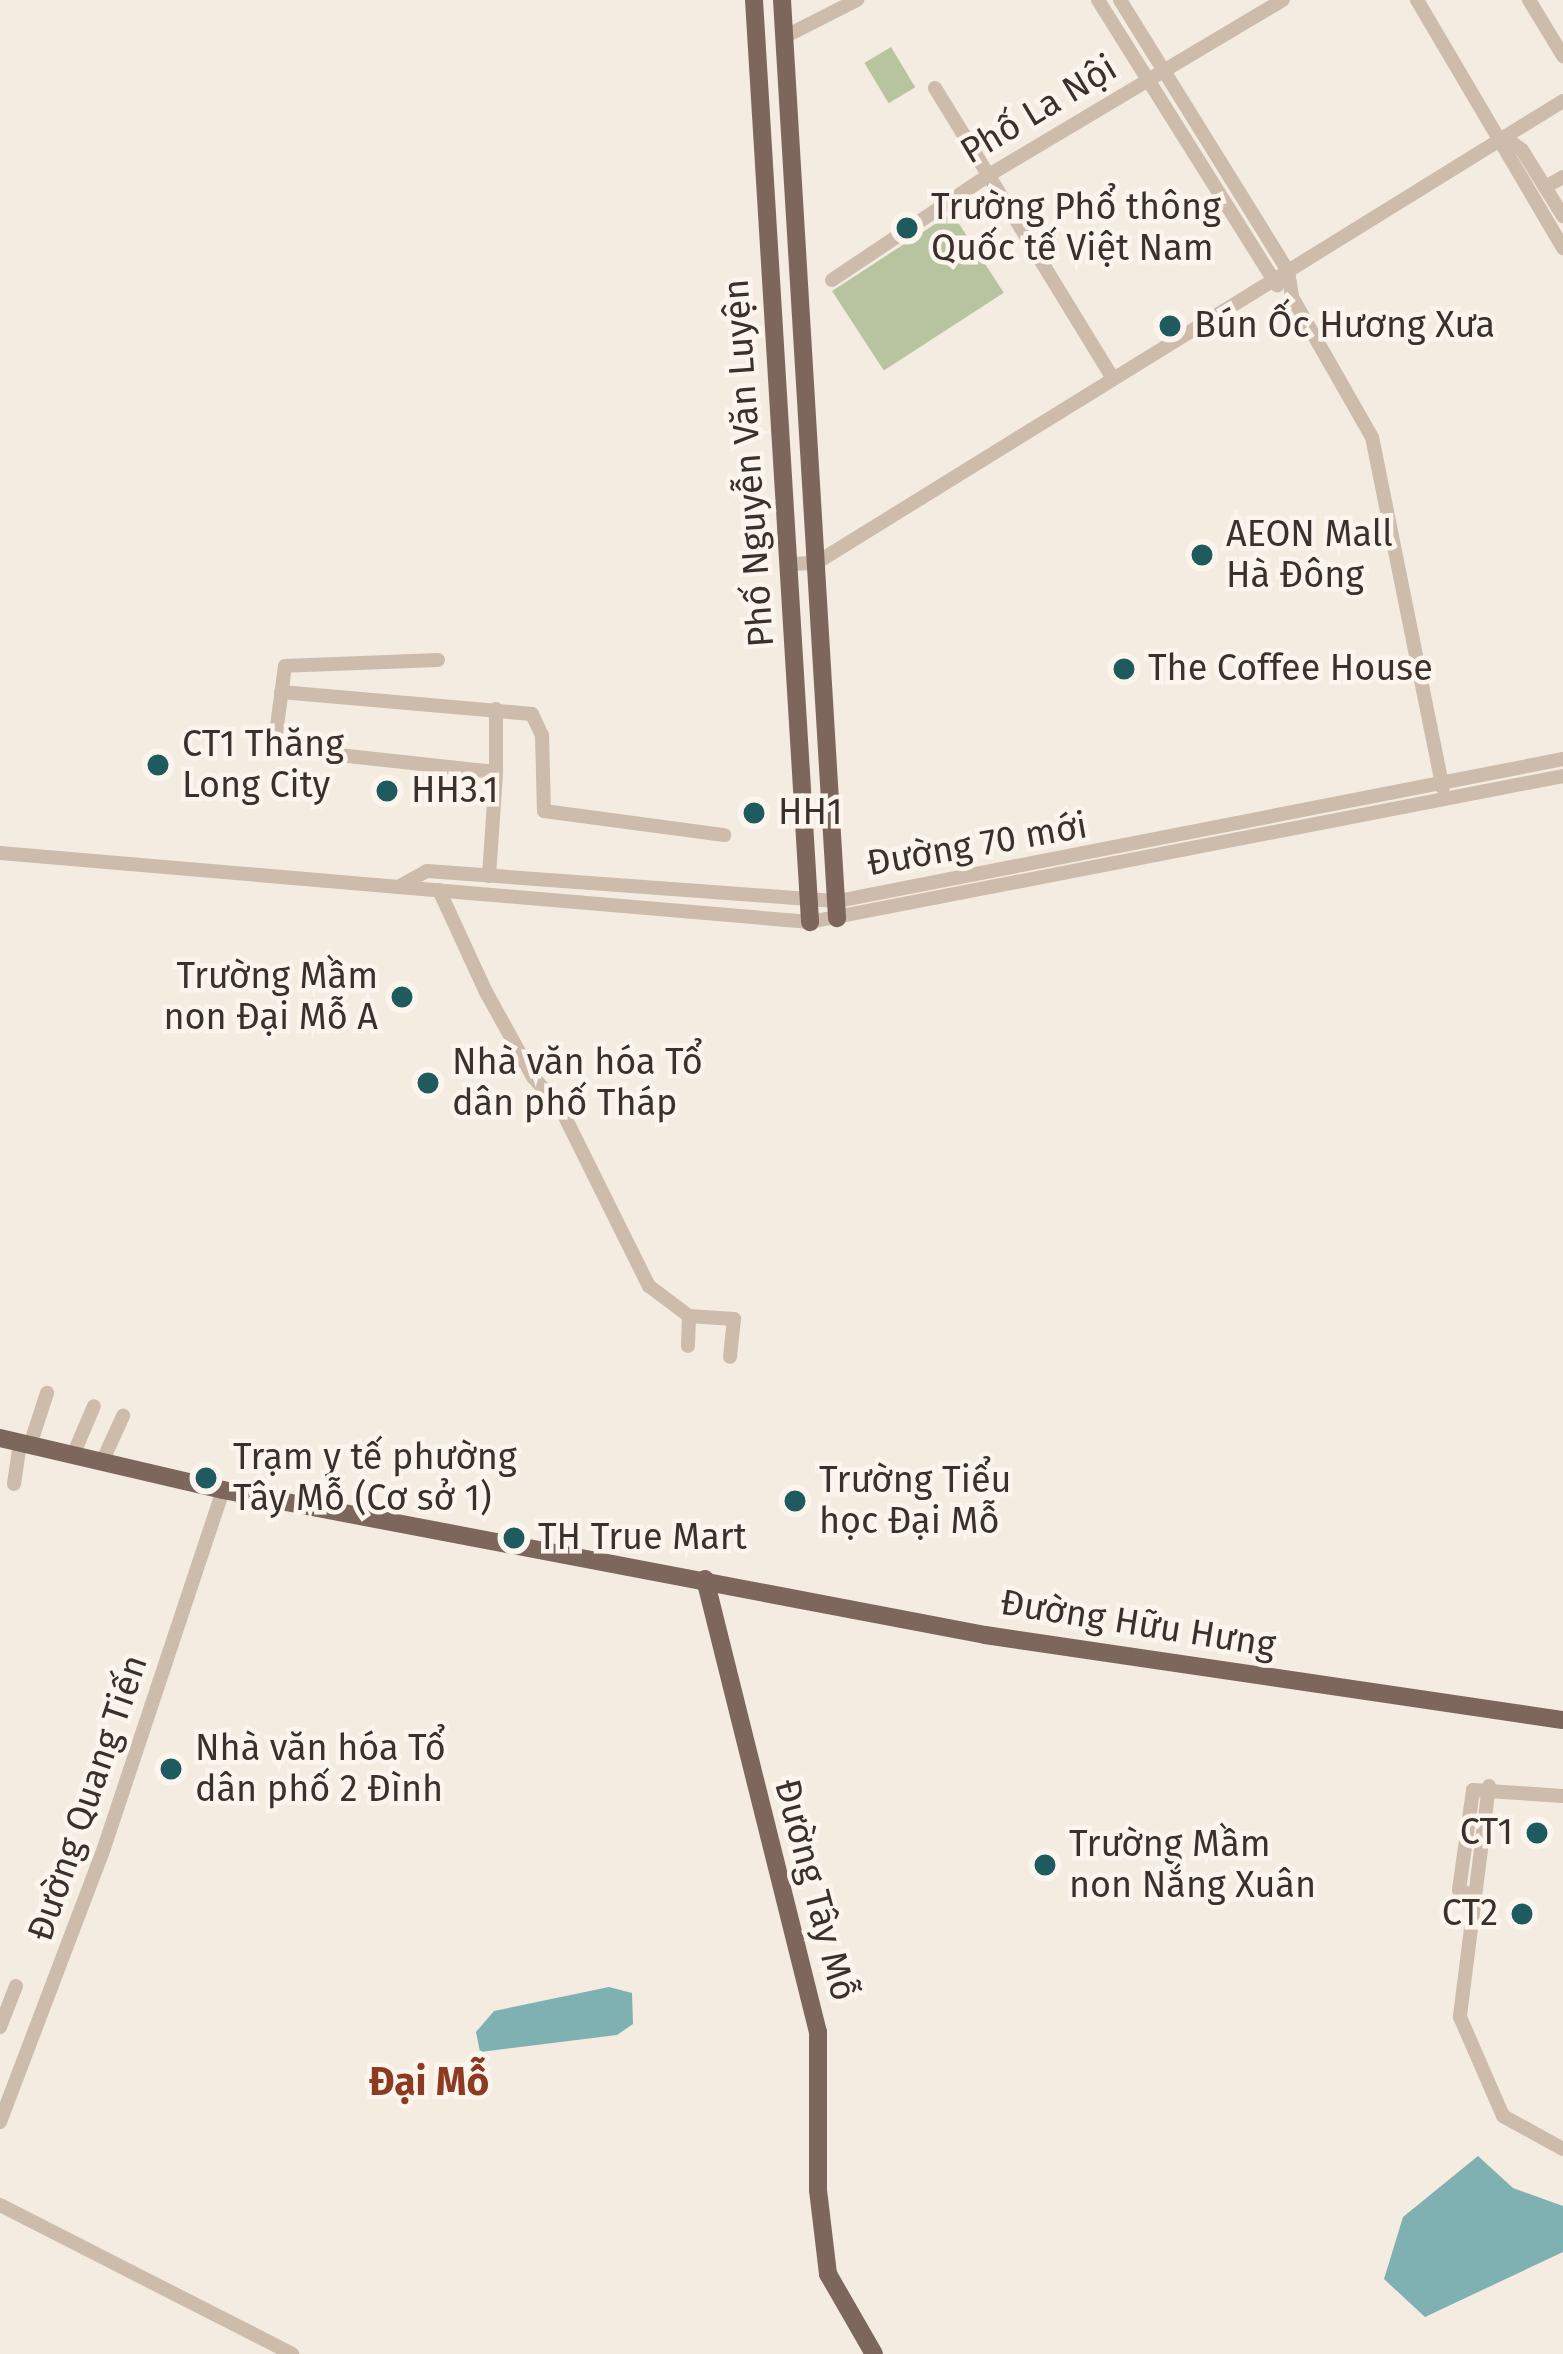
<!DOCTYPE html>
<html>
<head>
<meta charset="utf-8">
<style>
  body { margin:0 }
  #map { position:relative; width:1563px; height:2354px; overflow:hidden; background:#f4ebe1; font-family:"Fira Sans",sans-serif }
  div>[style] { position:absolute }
  .green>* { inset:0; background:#b8c4a0; transform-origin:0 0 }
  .water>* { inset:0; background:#7fb0b2 }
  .minor>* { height:14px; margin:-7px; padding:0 7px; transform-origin:7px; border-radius:7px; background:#cdbbac }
  .major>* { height:18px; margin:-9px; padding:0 9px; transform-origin:9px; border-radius:9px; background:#7d675c }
  .dots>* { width:33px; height:33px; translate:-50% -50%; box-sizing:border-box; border:6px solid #fbf5ee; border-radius:50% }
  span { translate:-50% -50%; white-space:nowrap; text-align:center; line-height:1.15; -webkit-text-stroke:9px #fbf5ee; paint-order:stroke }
  .street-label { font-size:36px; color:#3b302b }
  .poi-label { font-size:36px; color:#3b302b }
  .left { translate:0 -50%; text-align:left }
  .right { translate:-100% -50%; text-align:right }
  .neighbourhood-label { font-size:39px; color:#8c3b22; font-weight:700 }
</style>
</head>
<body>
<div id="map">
  <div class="green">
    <i style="left:891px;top:47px;width:47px;height:31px;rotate:59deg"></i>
    <i style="left:952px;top:213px;width:95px;height:143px;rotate:57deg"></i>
  </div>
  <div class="water">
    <i style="clip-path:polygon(609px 1987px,632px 1993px,633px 2024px,617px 2035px,480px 2052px,476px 2032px,494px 2011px)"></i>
    <i style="clip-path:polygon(1478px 2156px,1513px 2188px,1563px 2206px,1563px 2252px,1425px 2317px,1384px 2279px,1403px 2217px)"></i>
  </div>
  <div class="minor">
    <i style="left:1098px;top:0;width:337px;rotate:57.9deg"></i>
    <i style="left:1120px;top:0;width:319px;rotate:58.2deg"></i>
    <i style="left:1288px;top:271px;width:26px;rotate:81deg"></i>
    <i style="left:1292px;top:297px;width:161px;rotate:60.3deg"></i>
    <i style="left:1372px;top:437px;width:358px;rotate:78.6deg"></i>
    <i style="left:1417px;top:0;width:288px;rotate:59.5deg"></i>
    <i style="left:1529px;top:0;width:66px;rotate:58.7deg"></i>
    <i style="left:786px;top:36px;width:80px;rotate:-26.9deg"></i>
    <i style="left:935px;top:88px;width:339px;rotate:58.5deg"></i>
    <i style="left:1504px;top:137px;width:22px;rotate:36deg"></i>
    <i style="left:1522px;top:150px;width:78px;rotate:58.2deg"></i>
    <i style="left:1545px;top:187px;width:21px;rotate:-29deg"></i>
    <i style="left:832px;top:280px;width:189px;rotate:-33.8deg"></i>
    <i style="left:989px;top:175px;width:342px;rotate:-30.8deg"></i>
    <i style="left:789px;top:564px;width:27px;rotate:-2deg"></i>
    <i style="left:816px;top:563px;width:878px;rotate:-31.74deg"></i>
    <i style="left:438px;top:660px;width:153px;rotate:177.8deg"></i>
    <i style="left:285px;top:666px;width:83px;rotate:97.6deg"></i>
    <i style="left:274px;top:748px;width:223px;rotate:6.2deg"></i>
    <i style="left:496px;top:772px;width:63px;rotate:-90deg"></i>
    <i style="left:281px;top:692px;width:252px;rotate:5deg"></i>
    <i style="left:532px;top:714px;width:23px;rotate:65deg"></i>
    <i style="left:542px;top:735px;width:76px;rotate:88.5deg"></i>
    <i style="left:544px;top:811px;width:182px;rotate:7.6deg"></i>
    <i style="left:0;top:853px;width:813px;rotate:4.87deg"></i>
    <i style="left:810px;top:922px;width:767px;rotate:-10.97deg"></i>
    <i style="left:489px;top:876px;width:104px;rotate:-86.1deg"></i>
    <i style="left:398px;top:887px;width:33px;rotate:-29deg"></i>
    <i style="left:427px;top:871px;width:412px;rotate:4.2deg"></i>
    <i style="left:838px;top:901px;width:739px;rotate:-11.08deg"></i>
    <i style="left:439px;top:890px;width:112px;rotate:65.3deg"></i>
    <i style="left:486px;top:992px;width:97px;rotate:61.1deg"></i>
    <i style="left:533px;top:1077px;width:40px;rotate:48deg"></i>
    <i style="left:560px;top:1107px;width:200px;rotate:63.6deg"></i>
    <i style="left:649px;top:1286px;width:50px;rotate:36.9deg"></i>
    <i style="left:689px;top:1316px;width:30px;rotate:92deg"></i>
    <i style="left:689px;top:1316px;width:45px;rotate:3.8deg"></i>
    <i style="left:734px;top:1319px;width:38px;rotate:96deg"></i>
    <i style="left:30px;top:1445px;width:55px;rotate:-71.9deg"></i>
    <i style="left:73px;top:1455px;width:53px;rotate:-66.8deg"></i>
    <i style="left:102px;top:1462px;width:51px;rotate:-65.5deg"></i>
    <i style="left:14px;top:1484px;width:41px;rotate:-81.7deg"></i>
    <i style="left:1489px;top:1786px;width:233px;rotate:97.2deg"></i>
    <i style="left:1460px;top:2017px;width:108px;rotate:66.5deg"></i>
    <i style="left:1503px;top:2116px;width:68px;rotate:28.8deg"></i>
    <i style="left:1473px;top:1896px;width:15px;rotate:-157deg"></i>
    <i style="left:1459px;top:1890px;width:101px;rotate:-82deg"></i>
    <i style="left:1473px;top:1790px;width:90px;rotate:3.8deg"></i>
    <i style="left:0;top:2027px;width:44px;rotate:-68.7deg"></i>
    <i style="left:0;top:2122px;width:287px;rotate:-69.2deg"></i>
    <i style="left:102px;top:1854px;width:384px;rotate:-71.6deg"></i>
    <i style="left:0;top:2205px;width:328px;rotate:27deg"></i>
  </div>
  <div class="major">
    <i style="left:754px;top:0;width:924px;rotate:86.52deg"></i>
    <i style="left:782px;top:0;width:920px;rotate:86.57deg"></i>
    <i style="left:0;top:1438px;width:229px;rotate:13.1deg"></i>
    <i style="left:223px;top:1490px;width:776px;rotate:10.77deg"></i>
    <i style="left:985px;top:1635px;width:584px;rotate:8.37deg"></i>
    <i style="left:705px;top:1579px;width:467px;rotate:76deg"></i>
    <i style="left:818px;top:2032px;width:158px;rotate:90deg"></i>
    <i style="left:818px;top:2190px;width:85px;rotate:83.2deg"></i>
    <i style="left:828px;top:2274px;width:92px;rotate:60.1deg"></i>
  </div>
  <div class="dots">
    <i style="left:907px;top:228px;background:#1f5a5e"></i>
    <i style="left:1170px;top:326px;background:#1f5a5e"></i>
    <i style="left:1202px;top:555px;background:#1f5a5e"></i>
    <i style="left:1124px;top:669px;background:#1f5a5e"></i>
    <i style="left:158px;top:765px;background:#1f5a5e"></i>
    <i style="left:387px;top:791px;background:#1f5a5e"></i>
    <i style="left:754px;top:813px;background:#1f5a5e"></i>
    <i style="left:402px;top:997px;background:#1f5a5e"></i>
    <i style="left:428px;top:1083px;background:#1f5a5e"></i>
    <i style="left:206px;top:1478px;background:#1f5a5e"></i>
    <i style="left:795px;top:1501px;background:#1f5a5e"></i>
    <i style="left:514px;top:1538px;background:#1f5a5e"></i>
    <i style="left:171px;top:1769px;background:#1f5a5e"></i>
    <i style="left:1537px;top:1833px;background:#1f5a5e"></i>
    <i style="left:1045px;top:1865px;background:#1f5a5e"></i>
    <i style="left:1522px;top:1914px;background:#1f5a5e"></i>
  </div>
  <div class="street-label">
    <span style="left:1039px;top:110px;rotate:-31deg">Phố La Nội</span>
    <span style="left:749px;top:463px;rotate:-94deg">Phố Nguyễn Văn Luyện</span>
    <span style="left:977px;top:845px;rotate:-10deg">Đường 70 mới</span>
    <span style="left:1138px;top:1624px;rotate:9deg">Đường Hữu Hưng</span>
    <span style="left:88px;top:1798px;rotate:-71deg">Đường Quang Tiến</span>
    <span style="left:815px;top:1890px;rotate:75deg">Đường Tây Mỗ</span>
  </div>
  <div class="poi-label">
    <span class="left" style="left:931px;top:228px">Trường Phổ thông<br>Quốc tế Việt Nam</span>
    <span class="left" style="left:1194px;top:326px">Bún Ốc Hương Xưa</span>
    <span class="left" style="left:1226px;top:555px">AEON Mall<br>Hà Đông</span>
    <span class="left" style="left:1148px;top:669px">The Coffee House</span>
    <span class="left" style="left:182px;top:765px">CT1 Thăng<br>Long City</span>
    <span class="left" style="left:411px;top:791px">HH3.1</span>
    <span class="left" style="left:778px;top:813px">HH1</span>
    <span class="right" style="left:378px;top:997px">Trường Mầm<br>non Đại Mỗ A</span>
    <span class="left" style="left:452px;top:1083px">Nhà văn hóa Tổ<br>dân phố Tháp</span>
    <span class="left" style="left:233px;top:1478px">Trạm y tế phường<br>Tây Mỗ (Cơ sở 1)</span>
    <span class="left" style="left:819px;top:1501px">Trường Tiểu<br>học Đại Mỗ</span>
    <span class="left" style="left:538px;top:1538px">TH True Mart</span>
    <span class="left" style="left:195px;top:1769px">Nhà văn hóa Tổ<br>dân phố 2 Đình</span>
    <span class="right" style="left:1513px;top:1833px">CT1</span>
    <span class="left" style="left:1069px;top:1865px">Trường Mầm<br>non Nắng Xuân</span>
    <span class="right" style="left:1498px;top:1914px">CT2</span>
  </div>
  <div class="neighbourhood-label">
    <span style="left:429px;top:2082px">Đại Mỗ</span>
  </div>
</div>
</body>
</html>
